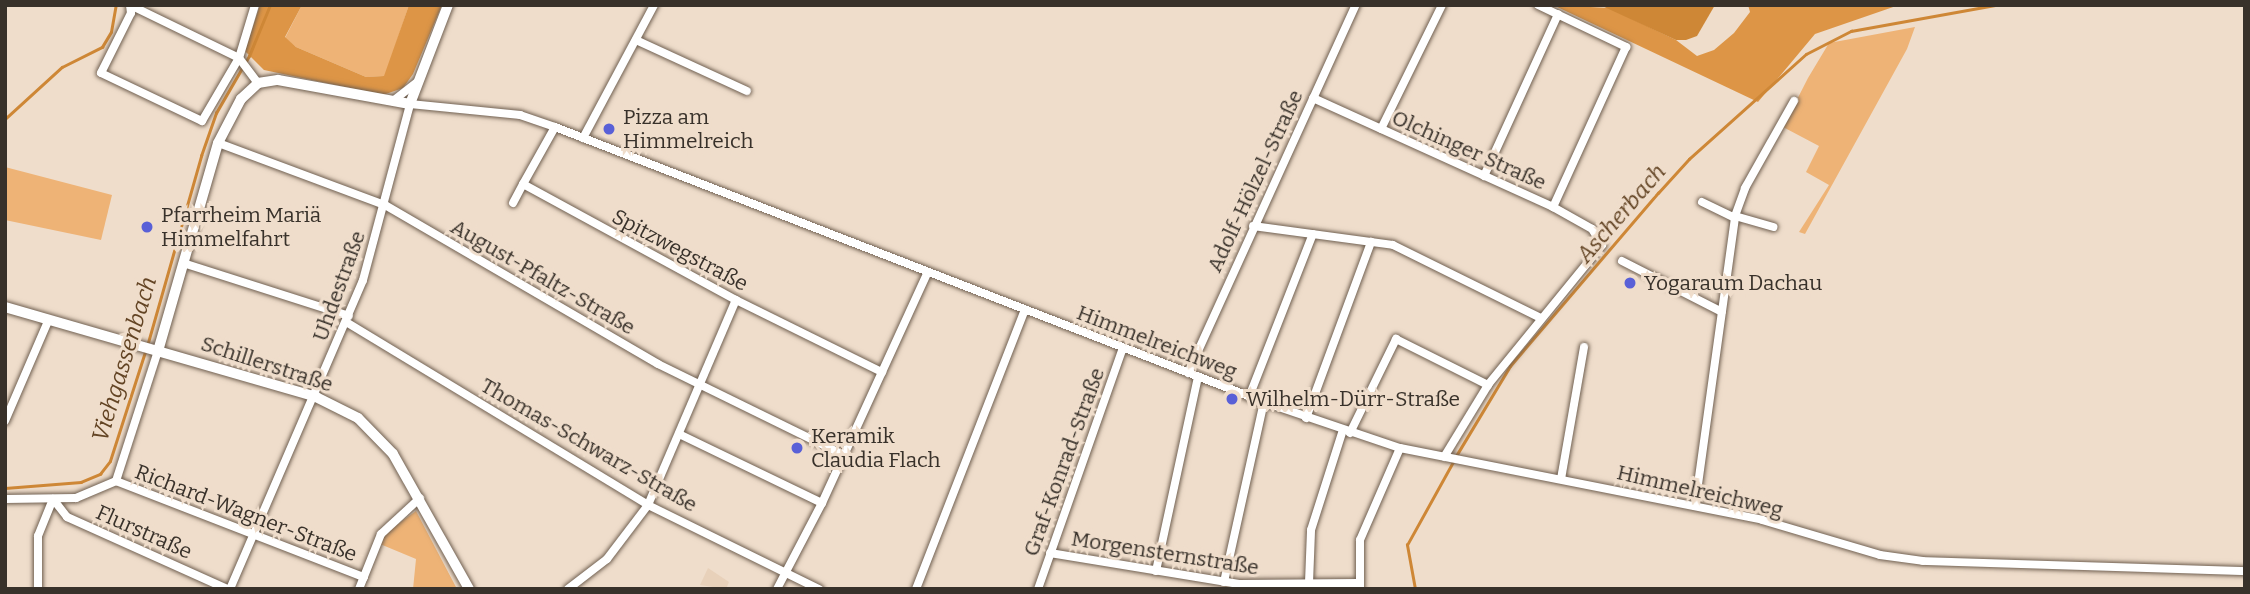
<!DOCTYPE html>
<html>
<head>
<meta charset="utf-8">
<style>
  body { margin:0 }
  #map { position:relative; width:2250px; height:594px; overflow:hidden; background:#efddcb; font-family:Bitter,serif }
  div>[style] { position:absolute }
  .built>* { inset:0; background:#e8d1ba }
  .green>* { inset:0; background:#eeb376 }
  .forest>* { inset:0; background:#dd9546 }
  .water>* { inset:0; background:#ce8736 }
  .stream>* { height:2.5px; margin:-1.25px; padding:0 1.25px; transform-origin:1.25px; border-radius:1.25px; background:#ce8736 }
  .roads { filter:drop-shadow(0 0 2px #706051) drop-shadow(0 0 2px #706051) }
  .minor>* { height:8px; margin:-4px; padding:0 4px; transform-origin:4px; border-radius:4px; background:#fff }
  .tertiary>* { height:10px; margin:-5px; padding:0 5px; transform-origin:5px; border-radius:5px; background:#fff }
  .dots>* { width:19px; height:19px; translate:-50% -50%; box-sizing:border-box; border:4px solid #efddcb; border-radius:50% }
  span { translate:-50% -50%; white-space:nowrap; text-align:center; line-height:1.15; -webkit-text-stroke:6px #efddcb; paint-order:stroke }
  .poi-label { font-size:21px; color:#38312a }
  .left { translate:0 -50%; text-align:left }
  .street-label { font-size:21px; color:#38312a }
  .water-label { font-size:23px; color:#634424; font-style:italic }
  .frame { position:absolute; inset:0; border:7px solid #38312a; pointer-events:none }
</style>
</head>
<body>
<div id="map">
  <div class="built">
    <i style="clip-path:polygon(708px 568px,729px 582px,726px 589px,700px 585px)"></i>
  </div>
  <div class="green">
    <i style="clip-path:polygon(302px 5px,409px 5px,385px 76px,366px 77px,296px 47px,285px 38px)"></i>
    <i style="clip-path:polygon(1915px 27px,1907px 49px,1805px 234px,1799px 232px,1829px 185px,1806px 172px,1819px 146px,1783px 127px,1808px 78px,1829px 43px)"></i>
    <i style="clip-path:polygon(5px 167px,112px 195px,101px 240px,5px 220px)"></i>
    <i style="clip-path:polygon(416px 511px,457px 589px,413px 589px,416px 559px,380px 544px,387px 532px)"></i>
  </div>
  <div class="forest">
    <i style="clip-path:polygon(260px 5px,302px 5px,285px 37px,296px 47px,366px 77px,384px 76px,409px 5px,442px 5px,413px 74px,403px 88px,383px 95px,264px 70px,245px 51px)"></i>
    <i style="clip-path:polygon(1553px 5px,1609px 8px,1676px 40px,1697px 56px,1714px 50px,1734px 33px,1750px 12px,1748px 5px,1899px 5px,1815px 34px,1758px 102px)"></i>
  </div>
  <div class="water">
    <i style="clip-path:polygon(1600px 5px,1715px 5px,1697px 36px,1686px 40px,1676px 40px)"></i>
  </div>
  <div class="stream">
    <i style="left:5px;top:119px;width:77px;rotate:-42.4deg"></i>
    <i style="left:62px;top:67px;width:45px;rotate:-26.6deg"></i>
    <i style="left:102px;top:47px;width:17px;rotate:-59deg"></i>
    <i style="left:111px;top:32px;width:27px;rotate:-80deg"></i>
    <i style="left:147px;top:346px;width:198px;rotate:-74.1deg"></i>
    <i style="left:201px;top:156px;width:46px;rotate:-70.8deg"></i>
    <i style="left:216px;top:113px;width:66px;rotate:-59.9deg"></i>
    <i style="left:249px;top:56px;width:55px;rotate:-67.6deg"></i>
    <i style="left:1456px;top:456px;width:105px;rotate:-59deg"></i>
    <i style="left:1510px;top:366px;width:228px;rotate:-49.5deg"></i>
    <i style="left:1658px;top:193px;width:46px;rotate:-47.6deg"></i>
    <i style="left:1689px;top:159px;width:157px;rotate:-41.9deg"></i>
    <i style="left:1806px;top:54px;width:51px;rotate:-27.1deg"></i>
    <i style="left:1851px;top:31px;width:146px;rotate:-10.2deg"></i>
    <i style="left:5px;top:488px;width:76px;rotate:-4.5deg"></i>
    <i style="left:81px;top:482px;width:21px;rotate:-23deg"></i>
    <i style="left:100px;top:474px;width:16px;rotate:-52deg"></i>
    <i style="left:110px;top:461px;width:114px;rotate:-72.2deg"></i>
    <i style="left:1415px;top:589px;width:45px;rotate:-100.3deg"></i>
    <i style="left:1407px;top:545px;width:95px;rotate:-61deg"></i>
  </div>
  <div class="roads">
    <div class="minor">
      <i style="left:130px;top:5px;width:8px;rotate:83deg"></i>
      <i style="left:131px;top:13px;width:67px;rotate:116.6deg"></i>
      <i style="left:101px;top:73px;width:112px;rotate:25.4deg"></i>
      <i style="left:202px;top:121px;width:73px;rotate:-59.6deg"></i>
      <i style="left:239px;top:58px;width:55px;rotate:-73.2deg"></i>
      <i style="left:130px;top:5px;width:121px;rotate:25.9deg"></i>
      <i style="left:239px;top:58px;width:31px;rotate:53deg"></i>
      <i style="left:1538px;top:5px;width:98px;rotate:25.5deg"></i>
      <i style="left:1626px;top:47px;width:176px;rotate:114.5deg"></i>
      <i style="left:636px;top:40px;width:122px;rotate:24.7deg"></i>
      <i style="left:1313px;top:98px;width:264px;rotate:24.4deg"></i>
      <i style="left:1553px;top:207px;width:45px;rotate:29.4deg"></i>
      <i style="left:1592px;top:229px;width:19px;rotate:58deg"></i>
      <i style="left:1602px;top:245px;width:181px;rotate:129.2deg"></i>
      <i style="left:1488px;top:385px;width:84px;rotate:121.4deg"></i>
      <i style="left:393px;top:101px;width:29px;rotate:-38deg"></i>
      <i style="left:555px;top:127px;width:65px;rotate:119.3deg"></i>
      <i style="left:523px;top:184px;width:243px;rotate:28.6deg"></i>
      <i style="left:736px;top:300px;width:163px;rotate:26.3deg"></i>
      <i style="left:1381px;top:129px;width:138px;rotate:-63.8deg"></i>
      <i style="left:583px;top:138px;width:151px;rotate:-61.9deg"></i>
      <i style="left:218px;top:143px;width:178px;rotate:20.4deg"></i>
      <i style="left:385px;top:205px;width:316px;rotate:30.2deg"></i>
      <i style="left:658px;top:364px;width:207px;rotate:26.1deg"></i>
      <i style="left:1484px;top:176px;width:178px;rotate:-65.4deg"></i>
      <i style="left:1702px;top:202px;width:37px;rotate:26deg"></i>
      <i style="left:513px;top:203px;width:21px;rotate:-62deg"></i>
      <i style="left:1735px;top:216px;width:40px;rotate:16deg"></i>
      <i style="left:1253px;top:226px;width:141px;rotate:7.7deg"></i>
      <i style="left:1393px;top:245px;width:165px;rotate:26.3deg"></i>
      <i style="left:1622px;top:261px;width:112px;rotate:27deg"></i>
      <i style="left:183px;top:263px;width:174px;rotate:17.7deg"></i>
      <i style="left:346px;top:322px;width:353px;rotate:31.2deg"></i>
      <i style="left:648px;top:505px;width:191px;rotate:26.2deg"></i>
      <i style="left:1188px;top:373px;width:405px;rotate:-65.5deg"></i>
      <i style="left:1249px;top:397px;width:175px;rotate:-68.6deg"></i>
      <i style="left:1306px;top:418px;width:188px;rotate:-69.7deg"></i>
      <i style="left:5px;top:421px;width:111px;rotate:-66.7deg"></i>
      <i style="left:1350px;top:433px;width:105px;rotate:-63.9deg"></i>
      <i style="left:1396px;top:339px;width:103px;rotate:26.6deg"></i>
      <i style="left:679px;top:434px;width:159px;rotate:25.8deg"></i>
      <i style="left:1561px;top:479px;width:134px;rotate:-80.1deg"></i>
      <i style="left:116px;top:481px;width:266px;rotate:21.2deg"></i>
      <i style="left:5px;top:499px;width:71px;rotate:-0.8deg"></i>
      <i style="left:76px;top:498px;width:43px;rotate:-23deg"></i>
      <i style="left:116px;top:481px;width:137px;rotate:-72.1deg"></i>
      <i style="left:53px;top:499px;width:23px;rotate:52deg"></i>
      <i style="left:67px;top:517px;width:175px;rotate:24.2deg"></i>
      <i style="left:1695px;top:506px;width:293px;rotate:-82.1deg"></i>
      <i style="left:1735px;top:216px;width:30px;rotate:-70deg"></i>
      <i style="left:1745px;top:188px;width:100px;rotate:-60.6deg"></i>
      <i style="left:1050px;top:553px;width:193px;rotate:9.3deg"></i>
      <i style="left:1240px;top:584px;width:118px;rotate:-0.5deg"></i>
      <i style="left:1156px;top:571px;width:199px;rotate:-77.8deg"></i>
      <i style="left:1224px;top:582px;width:184px;rotate:-77.5deg"></i>
      <i style="left:1309px;top:583px;width:53px;rotate:-87.8deg"></i>
      <i style="left:1311px;top:530px;width:105px;rotate:-72.3deg"></i>
      <i style="left:38px;top:589px;width:53px;rotate:-90deg"></i>
      <i style="left:38px;top:536px;width:40px;rotate:-68deg"></i>
      <i style="left:230px;top:589px;width:336px;rotate:-66.7deg"></i>
      <i style="left:363px;top:280px;width:182px;rotate:-75deg"></i>
      <i style="left:410px;top:104px;width:111px;rotate:5.7deg"></i>
      <i style="left:520px;top:115px;width:37px;rotate:19deg"></i>
      <i style="left:555px;top:127px;width:760px;rotate:21.2deg"></i>
      <i style="left:1264px;top:402px;width:144px;rotate:18.7deg"></i>
      <i style="left:1400px;top:448px;width:369px;rotate:11.2deg"></i>
      <i style="left:1762px;top:520px;width:123px;rotate:16.5deg"></i>
      <i style="left:1880px;top:555px;width:43px;rotate:7.9deg"></i>
      <i style="left:1923px;top:561px;width:322px;rotate:1.8deg"></i>
      <i style="left:359px;top:589px;width:59px;rotate:-68.2deg"></i>
      <i style="left:381px;top:534px;width:53px;rotate:-42.7deg"></i>
      <i style="left:568px;top:589px;width:49px;rotate:-37.6deg"></i>
      <i style="left:607px;top:559px;width:68px;rotate:-52.8deg"></i>
      <i style="left:648px;top:505px;width:223px;rotate:-66.8deg"></i>
      <i style="left:777px;top:589px;width:97px;rotate:-62.4deg"></i>
      <i style="left:822px;top:503px;width:254px;rotate:-65.4deg"></i>
      <i style="left:916px;top:589px;width:300px;rotate:-68.7deg"></i>
      <i style="left:1038px;top:589px;width:256px;rotate:-70.6deg"></i>
      <i style="left:1360px;top:589px;width:49px;rotate:-90deg"></i>
      <i style="left:1360px;top:540px;width:100px;rotate:-66.5deg"></i>
    </div>
    <div class="tertiary">
      <i style="left:5px;top:307px;width:324px;rotate:16.1deg"></i>
      <i style="left:316px;top:397px;width:47px;rotate:26.6deg"></i>
      <i style="left:358px;top:418px;width:50px;rotate:45.8deg"></i>
      <i style="left:393px;top:454px;width:155px;rotate:60.6deg"></i>
      <i style="left:158px;top:351px;width:216px;rotate:-73.9deg"></i>
      <i style="left:218px;top:143px;width:50px;rotate:-62.4deg"></i>
      <i style="left:241px;top:99px;width:23px;rotate:-43deg"></i>
      <i style="left:258px;top:83px;width:20px;rotate:-9deg"></i>
      <i style="left:278px;top:80px;width:134px;rotate:10.3deg"></i>
      <i style="left:410px;top:104px;width:106px;rotate:-69deg"></i>
    </div>
  </div>
  <div class="dots">
    <i style="left:609px;top:129px;background:#5960d7"></i>
    <i style="left:147px;top:227px;background:#5960d7"></i>
    <i style="left:1630px;top:283px;background:#5960d7"></i>
    <i style="left:1232px;top:399px;background:#5960d7"></i>
    <i style="left:797px;top:448px;background:#5960d7"></i>
  </div>
  <div class="poi-label">
    <span class="left" style="left:623px;top:129px">Pizza am<br>Himmelreich</span>
    <span class="left" style="left:161px;top:227px">Pfarrheim Mariä<br>Himmelfahrt</span>
    <span class="left" style="left:1644px;top:283px">Yogaraum Dachau</span>
    <span class="left" style="left:1246px;top:399px">Wilhelm-Dürr-Straße</span>
    <span class="left" style="left:811px;top:448px">Keramik<br>Claudia Flach</span>
  </div>
  <div class="street-label">
    <span style="left:1469px;top:150px;rotate:24deg">Olchinger Straße</span>
    <span style="left:1255px;top:181px;rotate:-65deg">Adolf-Hölzel-Straße</span>
    <span style="left:680px;top:250px;rotate:28deg">Spitzwegstraße</span>
    <span style="left:543px;top:277px;rotate:30deg">August-Pfaltz-Straße</span>
    <span style="left:339px;top:286px;rotate:-70deg">Uhdestraße</span>
    <span style="left:1157px;top:342px;rotate:21deg">Himmelreichweg</span>
    <span style="left:267px;top:364px;rotate:18deg">Schillerstraße</span>
    <span style="left:589px;top:445px;rotate:30deg">Thomas-Schwarz-Straße</span>
    <span style="left:1064px;top:462px;rotate:-70deg">Graf-Konrad-Straße</span>
    <span style="left:1700px;top:491px;rotate:13deg">Himmelreichweg</span>
    <span style="left:246px;top:513px;rotate:21deg">Richard-Wagner-Straße</span>
    <span style="left:144px;top:532px;rotate:24deg">Flurstraße</span>
    <span style="left:1165px;top:553px;rotate:9deg">Morgensternstraße</span>
  </div>
  <div class="water-label">
    <span style="left:1621px;top:213px;rotate:-49deg">Ascherbach</span>
    <span style="left:124px;top:359px;rotate:-73deg">Viehgassenbach</span>
  </div>
  <div class="frame"></div>
</div>
</body>
</html>
